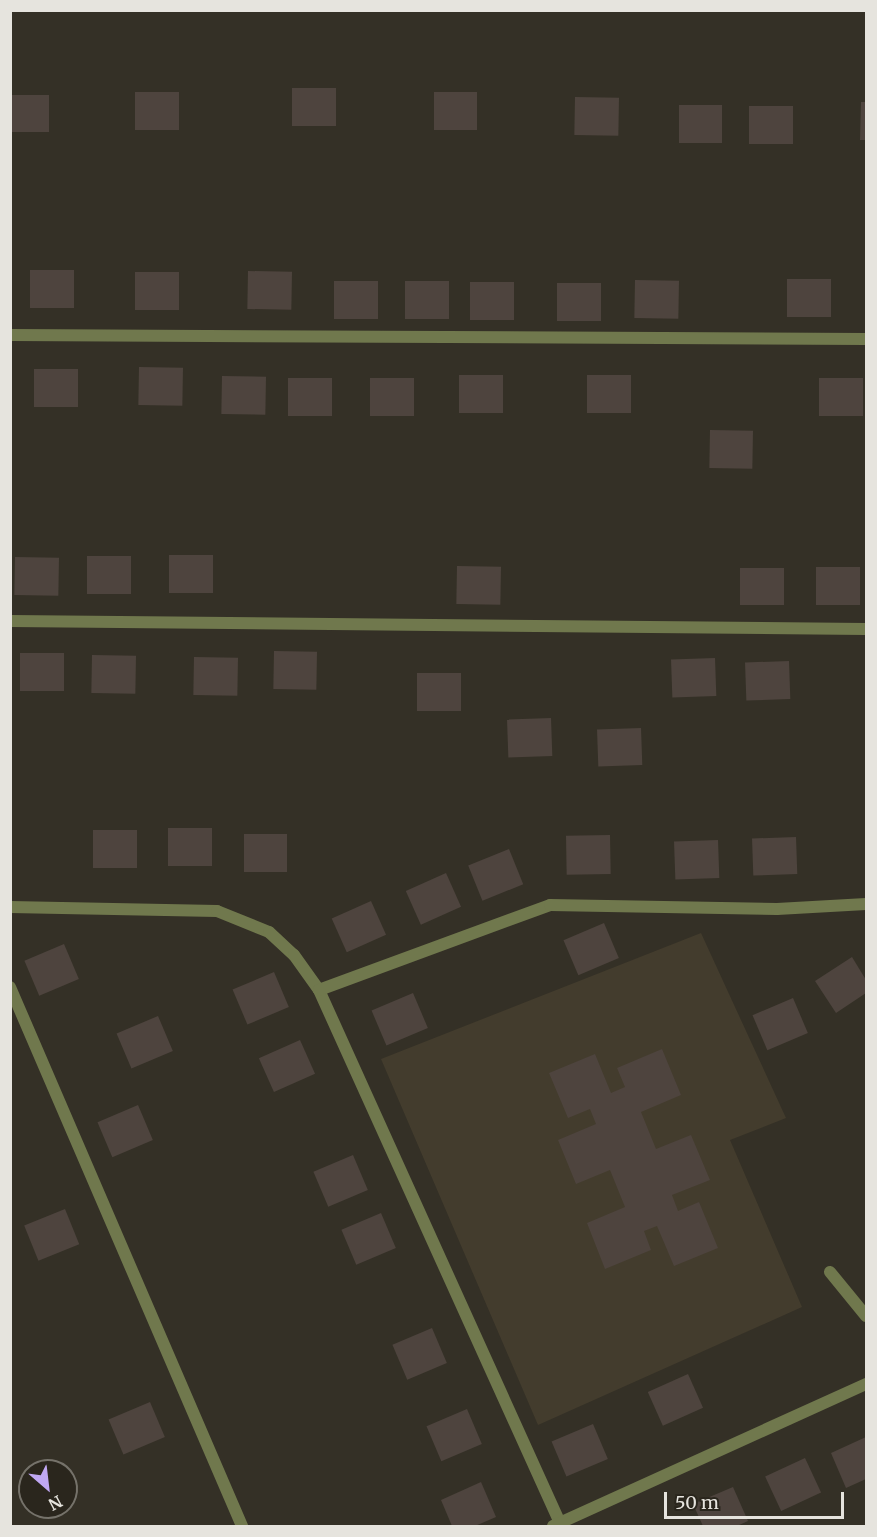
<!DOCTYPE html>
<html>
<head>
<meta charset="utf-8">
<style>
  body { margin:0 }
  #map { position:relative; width:877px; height:1537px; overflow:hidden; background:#343026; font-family:Merriweather,serif }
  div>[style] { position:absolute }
  .built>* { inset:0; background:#433c2d }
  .building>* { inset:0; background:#4e443e; transform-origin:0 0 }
  .lane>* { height:12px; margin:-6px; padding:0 6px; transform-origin:6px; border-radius:6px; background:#70784d }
  .street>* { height:12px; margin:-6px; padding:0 6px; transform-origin:6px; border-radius:6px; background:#70784d }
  span { translate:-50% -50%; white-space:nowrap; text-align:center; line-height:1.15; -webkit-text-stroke:4.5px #2a261d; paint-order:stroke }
  .frame { position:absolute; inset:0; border:12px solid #e6e4de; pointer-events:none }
  .north { position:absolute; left:18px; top:1459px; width:60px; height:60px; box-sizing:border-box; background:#2a261d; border:2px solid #75726a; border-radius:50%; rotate:152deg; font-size:16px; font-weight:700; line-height:24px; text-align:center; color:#e6e4de }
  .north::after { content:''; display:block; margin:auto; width:21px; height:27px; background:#c0a8f3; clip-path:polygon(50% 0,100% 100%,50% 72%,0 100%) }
  .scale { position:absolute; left:664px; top:1492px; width:180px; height:27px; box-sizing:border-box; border:3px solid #e6e4de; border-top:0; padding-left:8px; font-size:18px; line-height:21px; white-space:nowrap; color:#e6e4de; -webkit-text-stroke:4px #2a261d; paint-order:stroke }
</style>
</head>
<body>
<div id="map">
  <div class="built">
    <i style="clip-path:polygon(701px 933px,786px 1118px,730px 1140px,802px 1307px,538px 1425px,381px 1059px)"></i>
  </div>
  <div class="building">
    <i style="left:292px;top:88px;width:44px;height:38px"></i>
    <i style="left:135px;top:92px;width:44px;height:38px"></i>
    <i style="left:434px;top:92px;width:43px;height:38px"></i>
    <i style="left:10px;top:95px;width:39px;height:37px"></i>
    <i style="left:575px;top:97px;width:44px;height:38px;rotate:1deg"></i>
    <i style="clip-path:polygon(861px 102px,866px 102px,866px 140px,860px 140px)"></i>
    <i style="left:679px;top:105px;width:43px;height:38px"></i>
    <i style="left:749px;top:106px;width:44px;height:38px"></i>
    <i style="left:30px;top:270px;width:44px;height:38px"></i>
    <i style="left:248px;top:271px;width:44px;height:38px;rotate:1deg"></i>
    <i style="left:135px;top:272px;width:44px;height:38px"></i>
    <i style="left:787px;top:279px;width:44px;height:38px"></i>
    <i style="left:635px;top:280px;width:44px;height:38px;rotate:1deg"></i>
    <i style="left:334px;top:281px;width:44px;height:38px"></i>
    <i style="left:405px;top:281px;width:44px;height:38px"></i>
    <i style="left:470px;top:282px;width:44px;height:38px"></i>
    <i style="left:557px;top:283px;width:44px;height:38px"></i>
    <i style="left:139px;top:367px;width:44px;height:38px;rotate:1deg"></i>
    <i style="left:34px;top:369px;width:44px;height:38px"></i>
    <i style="left:459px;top:375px;width:44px;height:38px"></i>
    <i style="left:587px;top:375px;width:44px;height:38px"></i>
    <i style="left:222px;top:376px;width:44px;height:38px;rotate:1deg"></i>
    <i style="left:288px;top:378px;width:44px;height:38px"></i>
    <i style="left:370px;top:378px;width:44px;height:38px"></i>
    <i style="left:819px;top:378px;width:44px;height:38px"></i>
    <i style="left:710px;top:430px;width:43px;height:38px;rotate:1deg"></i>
    <i style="left:169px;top:555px;width:44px;height:38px"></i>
    <i style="left:87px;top:556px;width:44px;height:38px"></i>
    <i style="left:15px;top:557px;width:44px;height:38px;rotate:1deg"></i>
    <i style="left:457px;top:566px;width:44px;height:38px;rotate:1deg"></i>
    <i style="left:816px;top:567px;width:44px;height:38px"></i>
    <i style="left:740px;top:568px;width:44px;height:37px"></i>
    <i style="left:274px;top:651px;width:43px;height:38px;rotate:1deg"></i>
    <i style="left:20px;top:653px;width:44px;height:38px"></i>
    <i style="left:92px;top:655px;width:44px;height:38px;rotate:1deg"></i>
    <i style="left:194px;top:657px;width:44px;height:38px;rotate:1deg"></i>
    <i style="left:715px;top:658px;width:38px;height:44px;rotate:88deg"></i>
    <i style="left:789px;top:661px;width:38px;height:44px;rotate:88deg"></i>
    <i style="left:417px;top:673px;width:44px;height:38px"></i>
    <i style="left:551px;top:718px;width:38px;height:44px;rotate:88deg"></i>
    <i style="left:641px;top:728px;width:37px;height:44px;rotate:88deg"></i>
    <i style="left:168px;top:828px;width:44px;height:38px"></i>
    <i style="left:93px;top:830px;width:44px;height:38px"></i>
    <i style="left:244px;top:834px;width:43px;height:38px"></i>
    <i style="left:610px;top:835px;width:39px;height:44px;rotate:89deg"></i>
    <i style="left:796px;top:837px;width:37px;height:44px;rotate:88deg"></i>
    <i style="left:718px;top:840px;width:38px;height:44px;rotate:88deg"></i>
    <i style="left:509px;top:849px;width:38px;height:44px;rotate:68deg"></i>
    <i style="left:446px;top:873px;width:37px;height:44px;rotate:66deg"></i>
    <i style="left:371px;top:901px;width:37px;height:43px;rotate:66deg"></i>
    <i style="left:604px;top:923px;width:38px;height:44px;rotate:67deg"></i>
    <i style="left:64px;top:944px;width:38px;height:43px;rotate:67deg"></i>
    <i style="clip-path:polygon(852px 957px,866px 980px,866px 993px,836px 1013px,815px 981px)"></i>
    <i style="left:274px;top:972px;width:38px;height:45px;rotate:67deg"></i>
    <i style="left:413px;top:993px;width:38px;height:45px;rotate:67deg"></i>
    <i style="left:793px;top:998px;width:38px;height:44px;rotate:67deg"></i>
    <i style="left:158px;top:1016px;width:38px;height:45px;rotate:67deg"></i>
    <i style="left:300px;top:1040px;width:37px;height:45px;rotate:66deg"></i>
    <i style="clip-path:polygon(662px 1049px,681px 1095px,641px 1112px,656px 1149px,691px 1135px,710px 1180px,672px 1195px,678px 1211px,699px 1202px,718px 1248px,674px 1266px,657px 1226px,644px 1231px,651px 1250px,605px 1269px,587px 1223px,625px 1207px,610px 1170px,576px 1184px,558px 1140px,596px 1124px,590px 1109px,568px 1118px,549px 1073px,595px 1054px,611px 1093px,625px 1087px,617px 1068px)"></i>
    <i style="left:138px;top:1105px;width:38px;height:44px;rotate:67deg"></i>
    <i style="left:353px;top:1155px;width:38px;height:43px;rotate:67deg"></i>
    <i style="left:65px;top:1209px;width:38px;height:44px;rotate:68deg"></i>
    <i style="left:381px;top:1213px;width:38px;height:43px;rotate:67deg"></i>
    <i style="left:432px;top:1328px;width:38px;height:43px;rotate:67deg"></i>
    <i style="left:688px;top:1374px;width:37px;height:44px;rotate:66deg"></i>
    <i style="left:150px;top:1402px;width:38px;height:45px;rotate:67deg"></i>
    <i style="left:467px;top:1409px;width:38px;height:44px;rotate:67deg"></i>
    <i style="left:593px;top:1424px;width:38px;height:45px;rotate:67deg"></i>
    <i style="clip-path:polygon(866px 1437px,866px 1479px,846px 1488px,831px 1453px)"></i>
    <i style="left:805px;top:1458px;width:38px;height:44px;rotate:65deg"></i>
    <i style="clip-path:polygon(481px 1482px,496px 1517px,475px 1526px,452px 1526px,441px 1500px)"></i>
    <i style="clip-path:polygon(733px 1487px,748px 1521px,737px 1526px,703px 1526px,693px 1504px)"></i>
  </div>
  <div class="lane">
    <i style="left:830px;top:1272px;width:57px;rotate:50.7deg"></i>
  </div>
  <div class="street">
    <i style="left:10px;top:335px;width:856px;rotate:0.27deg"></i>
    <i style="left:10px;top:621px;width:856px;rotate:0.54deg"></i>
    <i style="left:10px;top:907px;width:207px;rotate:1.1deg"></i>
    <i style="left:217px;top:911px;width:56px;rotate:22deg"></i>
    <i style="left:269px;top:932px;width:34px;rotate:43deg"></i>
    <i style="left:294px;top:955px;width:43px;rotate:54.5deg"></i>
    <i style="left:319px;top:990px;width:585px;rotate:65.67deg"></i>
    <i style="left:10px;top:987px;width:587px;rotate:66.71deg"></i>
    <i style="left:319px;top:990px;width:246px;rotate:-20.2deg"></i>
    <i style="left:550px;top:905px;width:227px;rotate:1deg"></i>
    <i style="left:777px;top:909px;width:89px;rotate:-3.2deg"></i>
    <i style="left:553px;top:1526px;width:344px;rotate:-24.4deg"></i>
  </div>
  <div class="frame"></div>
  <div class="north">N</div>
  <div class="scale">50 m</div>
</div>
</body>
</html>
